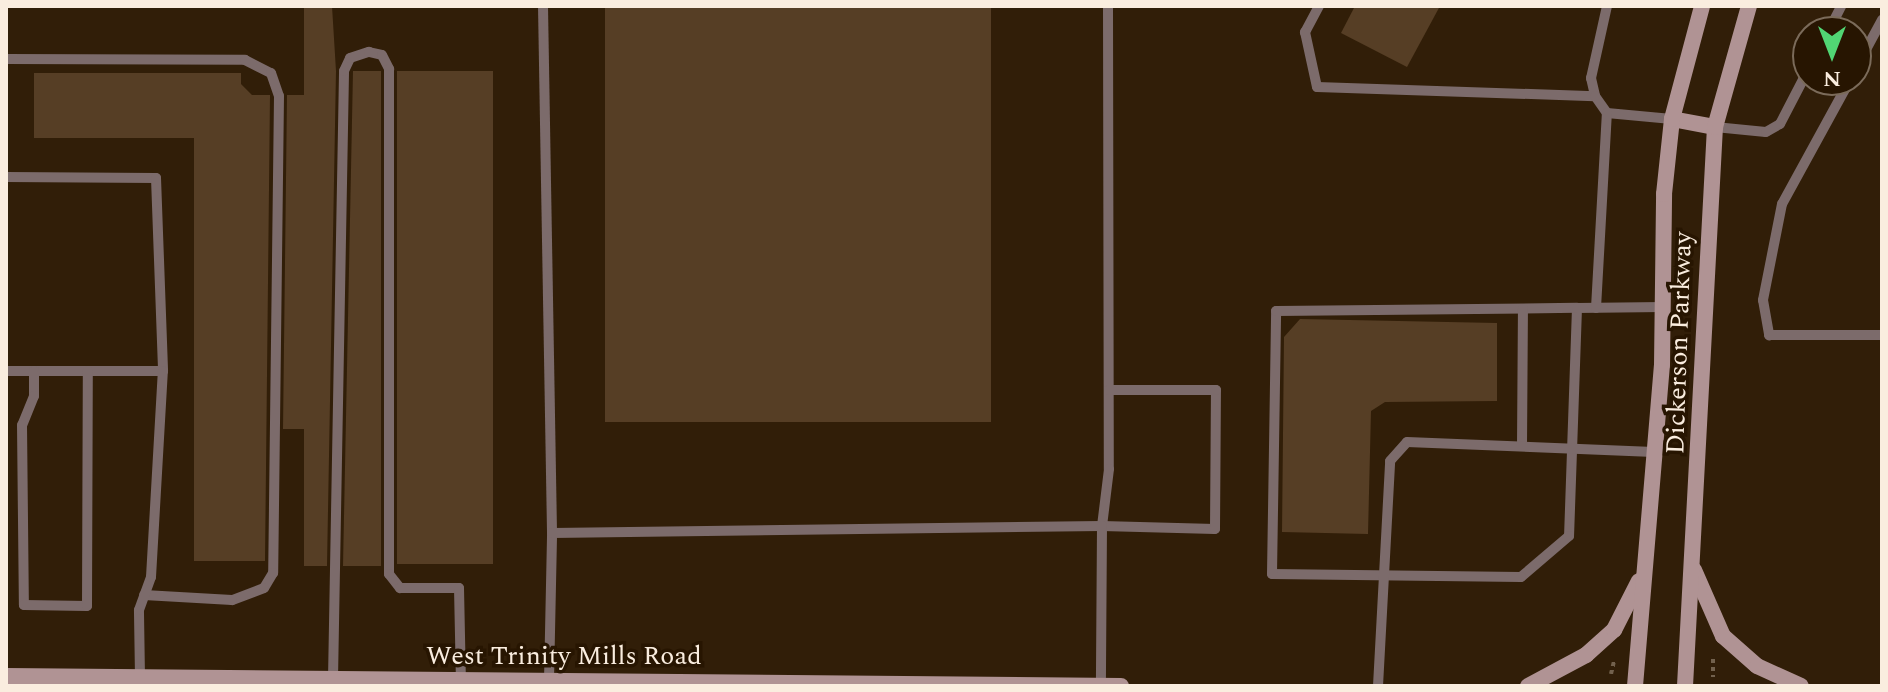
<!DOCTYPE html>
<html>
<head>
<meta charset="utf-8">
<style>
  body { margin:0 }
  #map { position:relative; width:1888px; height:692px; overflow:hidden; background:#311e08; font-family:Spectral,serif }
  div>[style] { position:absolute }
  .building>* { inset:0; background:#563e25; transform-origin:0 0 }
  .path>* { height:4px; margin-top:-2px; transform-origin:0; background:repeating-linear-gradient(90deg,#72614d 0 4px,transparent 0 8px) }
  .lane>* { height:10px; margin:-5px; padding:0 5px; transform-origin:5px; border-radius:5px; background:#7c6b6b }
  .secondary>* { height:16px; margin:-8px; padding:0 8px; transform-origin:8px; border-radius:8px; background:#b09394 }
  span { translate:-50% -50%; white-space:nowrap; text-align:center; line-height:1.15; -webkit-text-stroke:7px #271501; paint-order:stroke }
  .street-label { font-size:26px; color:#faeddf }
  .frame { position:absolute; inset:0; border:8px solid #faeddf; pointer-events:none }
  .north { position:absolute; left:1792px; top:16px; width:80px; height:80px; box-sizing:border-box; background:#271501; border:2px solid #7b6b5a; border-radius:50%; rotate:180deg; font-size:22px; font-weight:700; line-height:32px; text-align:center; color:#faeddf }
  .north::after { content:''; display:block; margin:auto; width:28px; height:36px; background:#51d674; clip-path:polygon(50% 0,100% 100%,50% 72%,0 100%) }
</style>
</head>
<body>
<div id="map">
  <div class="building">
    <i style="clip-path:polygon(304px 6px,332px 6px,336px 71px,327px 566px,304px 566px,304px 429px,283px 429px,287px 95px,304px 95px)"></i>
    <i style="left:605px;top:6px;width:386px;height:416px"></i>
    <i style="clip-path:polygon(1355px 6px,1440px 6px,1407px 67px,1341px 33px)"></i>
    <i style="clip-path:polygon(353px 71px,381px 71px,381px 566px,343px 566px)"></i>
    <i style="left:493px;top:71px;width:493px;height:96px;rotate:90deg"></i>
    <i style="clip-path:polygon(34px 73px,241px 73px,241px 84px,252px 95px,270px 95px,265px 561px,194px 561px,194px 138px,34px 138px)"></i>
    <i style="clip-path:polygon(1300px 319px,1497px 323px,1497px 401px,1385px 402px,1371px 411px,1368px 534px,1282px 532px,1284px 337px)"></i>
  </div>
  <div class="path">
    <i style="left:1713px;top:659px;width:18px;rotate:90deg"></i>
    <i style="left:1611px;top:674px;width:13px;rotate:-77deg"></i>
  </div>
  <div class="lane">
    <i style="left:543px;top:6px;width:527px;rotate:89.02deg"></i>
    <i style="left:1108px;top:6px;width:463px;rotate:89.9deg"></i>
    <i style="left:1109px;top:469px;width:57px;rotate:97deg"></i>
    <i style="left:1102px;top:526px;width:113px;rotate:1.5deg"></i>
    <i style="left:1215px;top:529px;width:139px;rotate:-89.6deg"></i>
    <i style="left:1216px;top:390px;width:107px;rotate:180deg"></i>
    <i style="left:1319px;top:6px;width:30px;rotate:118deg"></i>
    <i style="left:1305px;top:32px;width:56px;rotate:77.7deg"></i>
    <i style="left:1317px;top:87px;width:278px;rotate:1.9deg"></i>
    <i style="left:1607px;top:6px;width:74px;rotate:102.5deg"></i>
    <i style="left:1591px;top:78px;width:18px;rotate:77deg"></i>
    <i style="left:1595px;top:96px;width:21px;rotate:55deg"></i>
    <i style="left:1607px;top:113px;width:65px;rotate:5.3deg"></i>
    <i style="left:1828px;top:32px;width:29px;rotate:-63deg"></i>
    <i style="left:6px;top:59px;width:239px;rotate:0.2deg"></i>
    <i style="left:245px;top:60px;width:29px;rotate:27deg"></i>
    <i style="left:271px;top:73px;width:24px;rotate:71deg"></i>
    <i style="left:279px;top:96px;width:477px;rotate:90.7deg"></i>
    <i style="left:273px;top:573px;width:17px;rotate:121deg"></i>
    <i style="left:264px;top:588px;width:34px;rotate:159deg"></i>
    <i style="left:232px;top:600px;width:88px;rotate:-176.7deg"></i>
    <i style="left:1856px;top:68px;width:55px;rotate:-61.6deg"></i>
    <i style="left:1850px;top:80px;width:141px;rotate:118.7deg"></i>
    <i style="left:1782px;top:204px;width:98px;rotate:101.2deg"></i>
    <i style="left:1763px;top:300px;width:36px;rotate:80deg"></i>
    <i style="left:1769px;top:335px;width:113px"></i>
    <i style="left:1715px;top:127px;width:51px;rotate:5.6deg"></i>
    <i style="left:1766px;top:132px;width:16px;rotate:-30deg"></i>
    <i style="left:1780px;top:124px;width:61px;rotate:-62.6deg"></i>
    <i style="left:6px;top:177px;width:150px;rotate:0.4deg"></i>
    <i style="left:156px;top:178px;width:193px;rotate:87.9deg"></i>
    <i style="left:163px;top:371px;width:157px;rotate:180deg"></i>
    <i style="left:1577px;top:308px;width:228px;rotate:92deg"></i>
    <i style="left:1569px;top:536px;width:63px;rotate:139.5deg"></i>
    <i style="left:1521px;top:577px;width:249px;rotate:-179.3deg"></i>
    <i style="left:1272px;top:574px;width:263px;rotate:-89.1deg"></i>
    <i style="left:1276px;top:311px;width:301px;rotate:-0.6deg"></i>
    <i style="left:1577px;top:308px;width:86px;rotate:-0.7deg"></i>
    <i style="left:1596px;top:308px;width:195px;rotate:-86.8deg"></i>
    <i style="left:34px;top:371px;width:25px;rotate:90deg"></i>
    <i style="left:34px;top:396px;width:31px;rotate:112deg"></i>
    <i style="left:22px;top:425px;width:180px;rotate:89.4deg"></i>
    <i style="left:24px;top:605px;width:63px;rotate:0.9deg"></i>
    <i style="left:87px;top:606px;width:235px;rotate:-89.8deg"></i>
    <i style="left:1522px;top:445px;width:136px;rotate:-89.6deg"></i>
    <i style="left:140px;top:677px;width:67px;rotate:-90.9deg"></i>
    <i style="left:139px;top:610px;width:35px;rotate:-70deg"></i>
    <i style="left:151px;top:577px;width:206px;rotate:-86.7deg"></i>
    <i style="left:333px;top:679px;width:608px;rotate:-88.96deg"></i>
    <i style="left:344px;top:71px;width:14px;rotate:-65deg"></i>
    <i style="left:350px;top:58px;width:20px;rotate:-18deg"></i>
    <i style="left:369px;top:52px;width:13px;rotate:13deg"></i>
    <i style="left:382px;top:55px;width:16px;rotate:63deg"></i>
    <i style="left:389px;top:69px;width:505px;rotate:90deg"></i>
    <i style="left:389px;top:574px;width:18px;rotate:52deg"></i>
    <i style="left:400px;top:588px;width:59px"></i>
    <i style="left:459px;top:588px;width:92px;rotate:88.8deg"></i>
    <i style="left:549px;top:680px;width:147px;rotate:-88.8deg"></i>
    <i style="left:552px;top:533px;width:550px;rotate:-0.73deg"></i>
    <i style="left:1102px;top:526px;width:160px;rotate:90.4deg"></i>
    <i style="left:1378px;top:686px;width:225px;rotate:-86.9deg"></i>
    <i style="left:1390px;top:461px;width:25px;rotate:-48deg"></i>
    <i style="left:1407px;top:442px;width:247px;rotate:2.3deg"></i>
  </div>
  <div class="secondary">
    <i style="left:1672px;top:119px;width:44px;rotate:10.5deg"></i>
    <i style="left:1694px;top:570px;width:72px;rotate:66.3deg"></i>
    <i style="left:1723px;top:636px;width:45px;rotate:41.4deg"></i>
    <i style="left:1757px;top:666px;width:48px;rotate:24.4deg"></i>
    <i style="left:6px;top:676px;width:1115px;rotate:0.51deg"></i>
    <i style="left:1528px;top:686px;width:66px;rotate:-28.1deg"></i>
    <i style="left:1586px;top:655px;width:38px;rotate:-42deg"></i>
    <i style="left:1614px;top:630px;width:55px;rotate:-63deg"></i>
    <i style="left:1635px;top:686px;width:322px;rotate:-85.2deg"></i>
    <i style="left:1662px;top:365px;width:171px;rotate:-89.3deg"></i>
    <i style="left:1664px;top:194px;width:75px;rotate:-83.9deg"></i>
    <i style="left:1672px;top:119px;width:117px;rotate:-75.1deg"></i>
    <i style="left:1685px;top:686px;width:560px;rotate:-86.93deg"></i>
    <i style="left:1715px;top:127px;width:126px;rotate:-74.3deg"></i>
  </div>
  <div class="street-label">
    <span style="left:1680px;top:343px;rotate:-88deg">Dickerson Parkway</span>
    <span style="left:564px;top:657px">West Trinity Mills Road</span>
  </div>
  <div class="frame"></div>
  <div class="north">N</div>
</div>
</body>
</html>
